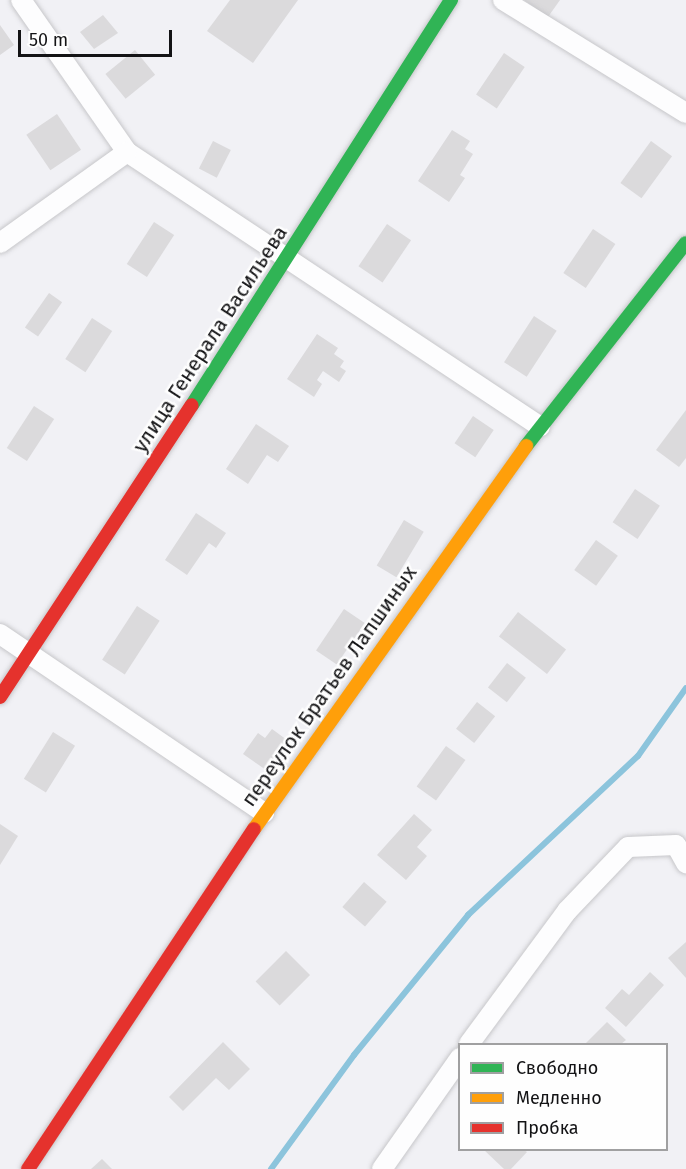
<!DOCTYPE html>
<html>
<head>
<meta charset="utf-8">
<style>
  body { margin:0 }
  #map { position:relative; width:686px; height:1169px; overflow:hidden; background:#f1f1f5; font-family:"Fira Sans",sans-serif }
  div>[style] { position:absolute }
  .stream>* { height:6px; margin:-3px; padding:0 3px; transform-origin:3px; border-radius:3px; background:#8cc4dc }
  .building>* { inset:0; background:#dbdadc; transform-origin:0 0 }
  .roads { filter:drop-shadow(0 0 2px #c7c7ca) drop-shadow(0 0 2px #c7c7ca) }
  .street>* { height:20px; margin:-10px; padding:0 10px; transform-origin:10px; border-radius:10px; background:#fdfdfe }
  .fast>* { height:14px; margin:-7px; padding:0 7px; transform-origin:7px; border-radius:7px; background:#30b455 }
  .slow>* { height:14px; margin:-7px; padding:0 7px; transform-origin:7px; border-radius:7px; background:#ff9f0a }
  .jam>* { height:14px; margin:-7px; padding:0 7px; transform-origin:7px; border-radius:7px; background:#e5322d }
  span { translate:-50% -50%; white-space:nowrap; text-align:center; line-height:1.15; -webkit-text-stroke:5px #fefefe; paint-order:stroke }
  .street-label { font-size:21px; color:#131315 }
  .legend { position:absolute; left:458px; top:1043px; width:210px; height:108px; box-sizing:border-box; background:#fefefe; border:2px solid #a0a0a1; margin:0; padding:8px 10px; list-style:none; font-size:18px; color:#131315 }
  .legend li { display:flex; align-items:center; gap:12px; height:30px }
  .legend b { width:30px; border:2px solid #a0a0a1 }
  .scale { position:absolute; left:18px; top:30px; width:154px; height:27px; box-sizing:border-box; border:3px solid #131315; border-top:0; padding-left:8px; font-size:18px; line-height:21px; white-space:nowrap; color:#131315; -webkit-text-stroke:4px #fefefe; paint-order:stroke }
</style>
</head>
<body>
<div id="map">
  <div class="stream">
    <i style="left:271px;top:1169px;width:141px;rotate:-53.9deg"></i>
    <i style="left:354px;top:1055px;width:181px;rotate:-50.8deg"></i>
    <i style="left:468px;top:915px;width:233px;rotate:-43.1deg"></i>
    <i style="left:638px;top:756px;width:83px;rotate:-54.8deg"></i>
  </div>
  <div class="building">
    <i style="clip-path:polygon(230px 0,298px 0,253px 63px,207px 31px)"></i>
    <i style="clip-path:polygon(524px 0,560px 0,548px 17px)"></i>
    <i style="clip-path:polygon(103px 15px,118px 33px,94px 49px,80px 32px)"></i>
    <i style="clip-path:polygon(0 25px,14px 45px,0 55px)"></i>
    <i style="left:135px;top:50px;width:32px;height:38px;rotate:51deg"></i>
    <i style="left:504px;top:53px;width:25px;height:50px;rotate:34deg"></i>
    <i style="left:57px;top:114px;width:43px;height:37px;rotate:56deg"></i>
    <i style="clip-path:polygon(452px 130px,470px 141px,465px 149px,473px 154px,460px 175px,465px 178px,449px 202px,418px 181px)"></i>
    <i style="left:213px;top:141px;width:20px;height:31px;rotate:27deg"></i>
    <i style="left:651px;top:141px;width:26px;height:52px;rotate:36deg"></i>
    <i style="left:154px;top:222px;width:24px;height:50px;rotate:33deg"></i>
    <i style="left:387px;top:224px;width:29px;height:51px;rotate:34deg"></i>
    <i style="left:593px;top:229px;width:27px;height:53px;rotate:34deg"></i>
    <i style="left:49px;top:293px;width:16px;height:42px;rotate:35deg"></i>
    <i style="left:534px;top:316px;width:27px;height:55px;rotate:33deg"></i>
    <i style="left:92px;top:318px;width:24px;height:49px;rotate:33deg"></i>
    <i style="clip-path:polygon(317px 334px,338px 348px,334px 354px,344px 361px,340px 367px,346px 371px,339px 382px,323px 371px,317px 380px,322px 384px,314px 397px,287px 379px)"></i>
    <i style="left:34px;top:406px;width:24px;height:50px;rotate:33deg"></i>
    <i style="clip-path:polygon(686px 410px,686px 458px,679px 467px,656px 450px)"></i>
    <i style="left:473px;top:416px;width:25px;height:33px;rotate:34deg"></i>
    <i style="clip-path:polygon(256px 424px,289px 446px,278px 462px,267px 455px,248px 484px,226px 469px)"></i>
    <i style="left:635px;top:489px;width:30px;height:40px;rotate:34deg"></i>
    <i style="clip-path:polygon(196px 513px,226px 533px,216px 548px,209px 543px,187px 575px,165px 560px)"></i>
    <i style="left:404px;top:520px;width:23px;height:53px;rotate:31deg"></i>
    <i style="left:596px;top:540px;width:27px;height:37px;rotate:36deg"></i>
    <i style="left:137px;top:606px;width:27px;height:64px;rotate:33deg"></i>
    <i style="left:344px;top:609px;width:25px;height:50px;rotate:34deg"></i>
    <i style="left:518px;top:612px;width:61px;height:31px;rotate:38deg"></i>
    <i style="left:507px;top:663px;width:24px;height:31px;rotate:38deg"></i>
    <i style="left:477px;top:702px;width:23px;height:34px;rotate:38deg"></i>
    <i style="clip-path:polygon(272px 729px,287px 740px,266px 770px,243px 754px,258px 733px,265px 738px)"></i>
    <i style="left:53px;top:732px;width:26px;height:55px;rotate:32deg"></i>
    <i style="left:446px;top:746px;width:24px;height:50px;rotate:36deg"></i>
    <i style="clip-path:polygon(414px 814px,432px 830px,417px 847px,427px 856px,406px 880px,377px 855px)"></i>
    <i style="clip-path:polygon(0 824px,18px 836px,0 865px)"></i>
    <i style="left:364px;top:882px;width:30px;height:33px;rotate:41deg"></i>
    <i style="clip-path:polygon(686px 942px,686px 978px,668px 958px)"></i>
    <i style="left:286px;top:951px;width:34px;height:43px;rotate:45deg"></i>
    <i style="clip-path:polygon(650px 972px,664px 985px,626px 1027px,605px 1008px,622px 989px,629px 995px)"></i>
    <i style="clip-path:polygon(607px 1022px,626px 1040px,621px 1044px,585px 1044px)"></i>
    <i style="clip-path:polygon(223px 1042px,250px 1069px,229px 1090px,216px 1078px,183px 1111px,169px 1097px)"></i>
    <i style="clip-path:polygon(484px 1150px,524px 1150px,527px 1152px,511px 1169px,504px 1169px)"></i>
    <i style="clip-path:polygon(102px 1159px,112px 1169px,91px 1169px)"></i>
  </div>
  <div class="roads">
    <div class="street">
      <i style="left:21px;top:0;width:185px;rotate:55.1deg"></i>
      <i style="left:127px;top:152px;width:496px;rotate:33.6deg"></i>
      <i style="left:503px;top:0;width:215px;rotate:31.7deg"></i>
      <i style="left:0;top:243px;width:156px;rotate:-35.6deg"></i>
      <i style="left:0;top:634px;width:319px;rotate:34.1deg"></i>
      <i style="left:469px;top:1044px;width:165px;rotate:-53.6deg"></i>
      <i style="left:567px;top:911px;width:88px;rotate:-46.4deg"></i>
      <i style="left:628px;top:847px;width:48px;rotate:-2.4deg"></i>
      <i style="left:676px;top:845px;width:21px;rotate:61deg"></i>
      <i style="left:382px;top:1169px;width:136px;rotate:-54.9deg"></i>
    </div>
    <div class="fast">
      <i style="left:192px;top:405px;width:481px;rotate:-57.4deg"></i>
      <i style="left:526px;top:446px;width:258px;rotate:-51.8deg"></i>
    </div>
    <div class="slow">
      <i style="left:254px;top:829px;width:470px;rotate:-54.6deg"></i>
    </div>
    <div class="jam">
      <i style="left:0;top:697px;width:349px;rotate:-56.7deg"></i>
      <i style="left:28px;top:1169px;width:408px;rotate:-56.4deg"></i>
    </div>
  </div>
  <div class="street-label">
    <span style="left:210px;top:339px;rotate:-57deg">улица Генерала Васильева</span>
    <span style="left:329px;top:686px;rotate:-55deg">переулок Братьев Лапшиных</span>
  </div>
  <ul class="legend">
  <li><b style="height:8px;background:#30b455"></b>Свободно</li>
  <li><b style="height:8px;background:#ff9f0a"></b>Медленно</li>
  <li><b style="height:8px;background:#e5322d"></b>Пробка</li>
  </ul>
  <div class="scale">50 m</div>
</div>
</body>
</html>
